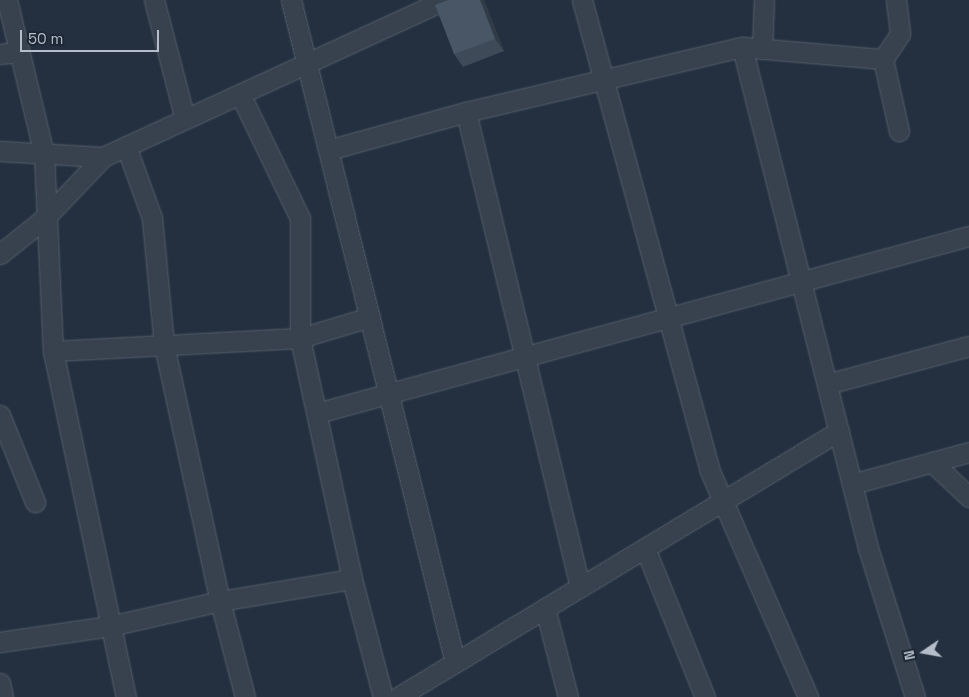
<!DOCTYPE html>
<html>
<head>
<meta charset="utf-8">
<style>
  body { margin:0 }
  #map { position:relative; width:969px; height:697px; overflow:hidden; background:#24303f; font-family:"Space Grotesk",sans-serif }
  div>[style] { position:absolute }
  .roads { filter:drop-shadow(0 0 1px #56606c) drop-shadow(0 0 1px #56606c) }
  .street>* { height:19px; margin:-9.5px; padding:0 9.5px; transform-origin:9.5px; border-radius:9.5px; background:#38424f }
  .wall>* { inset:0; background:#3e4a57 }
  .shaded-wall>* { inset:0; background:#323c47 }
  .building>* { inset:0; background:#485665 }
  span { translate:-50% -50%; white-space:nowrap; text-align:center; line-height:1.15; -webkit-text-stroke:4px #1d2734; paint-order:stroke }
  .north { position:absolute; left:899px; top:627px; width:50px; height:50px; -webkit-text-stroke:4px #1d2734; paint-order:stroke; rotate:258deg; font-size:14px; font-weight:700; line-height:20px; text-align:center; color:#b4bdc9 }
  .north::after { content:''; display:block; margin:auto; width:18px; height:22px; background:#b4bdc9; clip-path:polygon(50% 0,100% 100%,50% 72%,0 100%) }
  .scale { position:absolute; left:20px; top:30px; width:139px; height:22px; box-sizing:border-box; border:2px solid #b4bdc9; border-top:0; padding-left:6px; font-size:15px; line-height:18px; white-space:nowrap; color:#b4bdc9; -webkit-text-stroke:4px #1d2734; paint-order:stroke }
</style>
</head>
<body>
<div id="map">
  <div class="roads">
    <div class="street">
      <i style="left:7px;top:0;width:158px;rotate:76.5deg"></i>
      <i style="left:44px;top:154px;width:197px;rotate:87.4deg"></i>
      <i style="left:53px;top:351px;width:354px;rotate:78.1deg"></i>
      <i style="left:154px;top:0;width:123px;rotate:75.4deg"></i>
      <i style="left:291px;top:0;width:682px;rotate:76.09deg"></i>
      <i style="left:582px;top:0;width:486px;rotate:74.8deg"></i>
      <i style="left:709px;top:469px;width:249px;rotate:66.5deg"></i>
      <i style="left:896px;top:0;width:34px;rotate:83deg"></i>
      <i style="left:900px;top:34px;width:30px;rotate:124deg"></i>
      <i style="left:883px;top:59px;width:74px;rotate:77.5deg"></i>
      <i style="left:742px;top:47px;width:517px;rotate:75.88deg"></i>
      <i style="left:868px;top:548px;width:156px;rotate:72.5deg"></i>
      <i style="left:762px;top:49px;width:49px;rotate:-87.7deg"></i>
      <i style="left:0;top:54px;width:19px;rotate:-6deg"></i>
      <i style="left:240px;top:94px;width:138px;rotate:64.2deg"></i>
      <i style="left:300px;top:218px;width:120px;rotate:90deg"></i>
      <i style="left:300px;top:338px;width:247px;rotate:77.8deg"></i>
      <i style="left:352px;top:579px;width:122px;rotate:75.3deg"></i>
      <i style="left:466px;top:112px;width:488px;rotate:76.5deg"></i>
      <i style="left:126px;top:146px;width:77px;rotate:70.1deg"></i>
      <i style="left:152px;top:218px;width:128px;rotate:84.6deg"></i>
      <i style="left:164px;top:345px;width:262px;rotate:77.7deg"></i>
      <i style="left:220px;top:601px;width:99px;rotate:75.4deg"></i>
      <i style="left:328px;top:150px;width:143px;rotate:-15.4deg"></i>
      <i style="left:466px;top:112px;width:284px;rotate:-13.3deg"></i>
      <i style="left:742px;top:47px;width:142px;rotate:4.9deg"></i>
      <i style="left:0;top:151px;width:103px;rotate:3.3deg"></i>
      <i style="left:0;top:254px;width:58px;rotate:-38.7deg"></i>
      <i style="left:45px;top:218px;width:84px;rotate:-46.4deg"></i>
      <i style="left:103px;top:157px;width:375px;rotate:-24.7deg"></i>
      <i style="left:53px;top:351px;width:247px;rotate:-3deg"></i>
      <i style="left:300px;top:338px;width:73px;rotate:-16.7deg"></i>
      <i style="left:827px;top:384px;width:147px;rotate:-15deg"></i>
      <i style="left:317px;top:413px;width:676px;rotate:-15.19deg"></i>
      <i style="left:0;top:415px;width:94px;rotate:68.1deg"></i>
      <i style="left:932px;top:462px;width:51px;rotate:43.4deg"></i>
      <i style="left:852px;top:484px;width:121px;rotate:-15.3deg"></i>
      <i style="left:645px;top:548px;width:161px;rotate:68.1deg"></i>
      <i style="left:545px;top:608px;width:92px;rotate:75.5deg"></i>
      <i style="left:0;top:642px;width:111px;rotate:-8.3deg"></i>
      <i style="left:110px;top:626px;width:113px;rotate:-12.8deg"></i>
      <i style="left:220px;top:601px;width:134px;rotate:-9.5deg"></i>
      <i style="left:0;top:683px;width:14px;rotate:78deg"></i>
      <i style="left:398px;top:697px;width:515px;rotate:-31.1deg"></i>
    </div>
  </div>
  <div class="wall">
    <i style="clip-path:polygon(448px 0,484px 0,504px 51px,463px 67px,454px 54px)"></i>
  </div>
  <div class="shaded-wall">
    <i style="clip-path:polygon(480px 0,484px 0,485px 2px,504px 51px,495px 39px)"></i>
  </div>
  <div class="building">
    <i style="clip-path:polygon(448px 0,480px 0,495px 39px,454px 54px,435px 5px)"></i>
  </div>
  <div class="north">N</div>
  <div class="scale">50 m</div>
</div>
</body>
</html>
